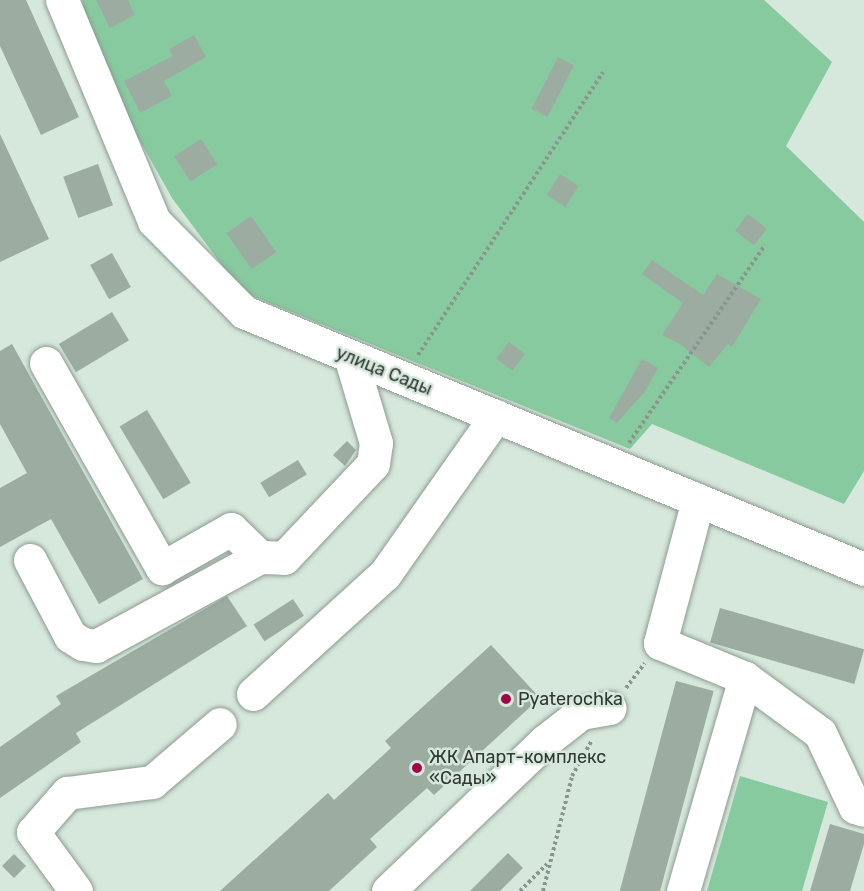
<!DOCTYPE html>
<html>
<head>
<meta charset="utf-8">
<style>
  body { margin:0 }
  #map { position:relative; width:864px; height:891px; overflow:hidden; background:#d6e7db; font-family:Rubik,sans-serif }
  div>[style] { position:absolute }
  .green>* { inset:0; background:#88caa0 }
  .building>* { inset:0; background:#9caca1; transform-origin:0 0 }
  .path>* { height:4px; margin-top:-2px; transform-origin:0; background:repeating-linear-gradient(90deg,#89958d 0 3px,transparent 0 6px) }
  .roads { filter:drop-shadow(0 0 2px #8c9b91) drop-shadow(0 0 2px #8c9b91) }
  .minor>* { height:33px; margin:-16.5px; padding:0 16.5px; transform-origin:16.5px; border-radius:16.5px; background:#fff }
  .dots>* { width:16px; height:16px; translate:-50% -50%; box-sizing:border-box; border:3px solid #d6e7db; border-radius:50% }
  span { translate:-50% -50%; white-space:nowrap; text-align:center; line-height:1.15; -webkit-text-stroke:5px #d6e7db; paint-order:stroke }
  .street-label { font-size:18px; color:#313733 }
  .poi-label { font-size:18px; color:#313733 }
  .left { translate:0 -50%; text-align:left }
</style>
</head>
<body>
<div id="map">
  <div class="green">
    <i style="clip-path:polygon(82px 0,764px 0,832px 62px,786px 146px,864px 222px,864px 471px,844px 504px,652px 424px,630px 449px,242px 292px,172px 198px,93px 57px)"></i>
    <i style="clip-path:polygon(740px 776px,828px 802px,802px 891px,707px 891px)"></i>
  </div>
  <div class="building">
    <i style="clip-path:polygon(0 0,26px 0,79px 117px,41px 135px,0 46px)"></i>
    <i style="clip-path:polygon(96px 0,128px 0,135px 15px,110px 28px)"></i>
    <i style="clip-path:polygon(194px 35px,206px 57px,164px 81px,172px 96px,140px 113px,124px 81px,173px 56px,169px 49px)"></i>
    <i style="left:558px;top:57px;width:18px;height:58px;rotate:27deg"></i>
    <i style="clip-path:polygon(0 134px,49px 239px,0 262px)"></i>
    <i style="left:201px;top:139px;width:30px;height:32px;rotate:57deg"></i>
    <i style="left:98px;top:164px;width:44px;height:37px;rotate:70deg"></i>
    <i style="left:560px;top:174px;width:22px;height:25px;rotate:32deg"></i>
    <i style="left:748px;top:214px;width:24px;height:21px;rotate:38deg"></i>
    <i style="left:251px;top:216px;width:44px;height:30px;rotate:55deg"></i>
    <i style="left:112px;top:253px;width:39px;height:25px;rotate:61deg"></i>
    <i style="clip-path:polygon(652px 260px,703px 295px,717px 274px,761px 299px,732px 347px,728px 344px,709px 367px,680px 344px,662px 335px,683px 303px,642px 274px)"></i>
    <i style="left:112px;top:312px;width:33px;height:62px;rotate:59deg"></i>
    <i style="left:509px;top:342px;width:20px;height:21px;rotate:37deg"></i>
    <i style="clip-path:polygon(12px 344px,143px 579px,99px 604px,51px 519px,0 547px,0 488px,27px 473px,0 424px,0 351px)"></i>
    <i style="clip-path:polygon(642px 359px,658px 368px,646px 390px,617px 423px,609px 418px)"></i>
    <i style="left:147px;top:410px;width:85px;height:32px;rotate:59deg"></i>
    <i style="clip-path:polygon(347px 441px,356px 450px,345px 466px,333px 455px)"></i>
    <i style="left:298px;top:460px;width:17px;height:44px;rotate:59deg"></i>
    <i style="clip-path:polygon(227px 596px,247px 626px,76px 733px,81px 742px,0 798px,0 747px,61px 704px,56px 696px)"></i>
    <i style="left:293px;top:599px;width:20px;height:47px;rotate:57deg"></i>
    <i style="left:720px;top:608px;width:150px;height:36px;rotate:16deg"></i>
    <i style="clip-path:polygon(491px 645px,540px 698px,434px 795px,427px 788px,370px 839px,377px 847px,329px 891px,220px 891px,328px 793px,334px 800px,391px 748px,385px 741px)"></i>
    <i style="left:676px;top:681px;width:39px;height:218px;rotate:15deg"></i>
    <i style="clip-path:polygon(830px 824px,864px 834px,864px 844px,850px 891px,810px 891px)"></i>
    <i style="clip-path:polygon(508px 853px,523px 868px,500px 891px,470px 891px)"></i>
    <i style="left:14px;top:854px;width:17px;height:17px;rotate:45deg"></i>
  </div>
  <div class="path">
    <i style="left:418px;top:355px;width:338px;rotate:-56.8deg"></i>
    <i style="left:629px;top:443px;width:240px;rotate:-55.5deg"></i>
    <i style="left:626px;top:688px;width:31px;rotate:-53deg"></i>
    <i style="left:520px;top:891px;width:38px;rotate:-45deg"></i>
    <i style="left:543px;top:891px;width:119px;rotate:-75.8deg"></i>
    <i style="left:572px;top:776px;width:41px;rotate:-60.9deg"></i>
  </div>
  <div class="roads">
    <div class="minor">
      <i style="left:62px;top:0;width:239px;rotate:67.4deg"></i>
      <i style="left:154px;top:221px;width:128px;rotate:45.3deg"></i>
      <i style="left:244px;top:312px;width:671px;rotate:22.51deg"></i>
      <i style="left:46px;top:363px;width:236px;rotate:60.5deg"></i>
      <i style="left:162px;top:568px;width:79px;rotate:-29.5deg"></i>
      <i style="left:231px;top:529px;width:40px;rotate:44deg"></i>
      <i style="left:260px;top:557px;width:24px;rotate:2deg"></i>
      <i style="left:284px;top:558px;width:129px;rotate:-46.6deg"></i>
      <i style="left:373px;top:464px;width:21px;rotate:-82deg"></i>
      <i style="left:376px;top:443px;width:88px;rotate:-106.6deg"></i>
      <i style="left:698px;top:500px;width:148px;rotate:104.9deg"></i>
      <i style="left:660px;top:643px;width:92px;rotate:22.4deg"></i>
      <i style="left:745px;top:678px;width:93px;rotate:36.3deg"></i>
      <i style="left:820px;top:733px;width:82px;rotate:64.7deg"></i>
      <i style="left:855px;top:807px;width:9px;rotate:18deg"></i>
      <i style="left:30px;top:560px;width:86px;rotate:62.2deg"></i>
      <i style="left:70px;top:636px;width:15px;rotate:32deg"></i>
      <i style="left:83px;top:644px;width:13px;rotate:9deg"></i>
      <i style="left:96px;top:646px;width:187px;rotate:-28.5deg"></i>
      <i style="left:253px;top:694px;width:178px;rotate:-42.3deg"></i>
      <i style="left:385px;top:574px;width:193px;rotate:-54.9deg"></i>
      <i style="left:76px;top:891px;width:73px;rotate:-126.1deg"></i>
      <i style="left:33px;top:832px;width:52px;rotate:-48.9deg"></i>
      <i style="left:67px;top:793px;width:86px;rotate:-7.4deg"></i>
      <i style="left:152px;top:782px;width:89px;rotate:-40.5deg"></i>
      <i style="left:388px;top:891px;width:217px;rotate:-43.7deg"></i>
      <i style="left:545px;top:741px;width:46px;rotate:-37.9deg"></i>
      <i style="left:581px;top:713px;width:29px;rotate:-10deg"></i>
      <i style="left:683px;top:891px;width:222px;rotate:-73.8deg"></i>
    </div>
  </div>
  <div class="dots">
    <i style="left:506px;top:699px;background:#a10748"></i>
    <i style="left:417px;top:768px;background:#a10748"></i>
  </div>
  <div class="street-label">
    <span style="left:384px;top:371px;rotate:22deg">улица Сады</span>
  </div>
  <div class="poi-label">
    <span class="left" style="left:518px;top:699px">Pyaterochka</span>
    <span class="left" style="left:429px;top:768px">ЖК Апарт-комплекс<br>«Сады»</span>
  </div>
</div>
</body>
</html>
